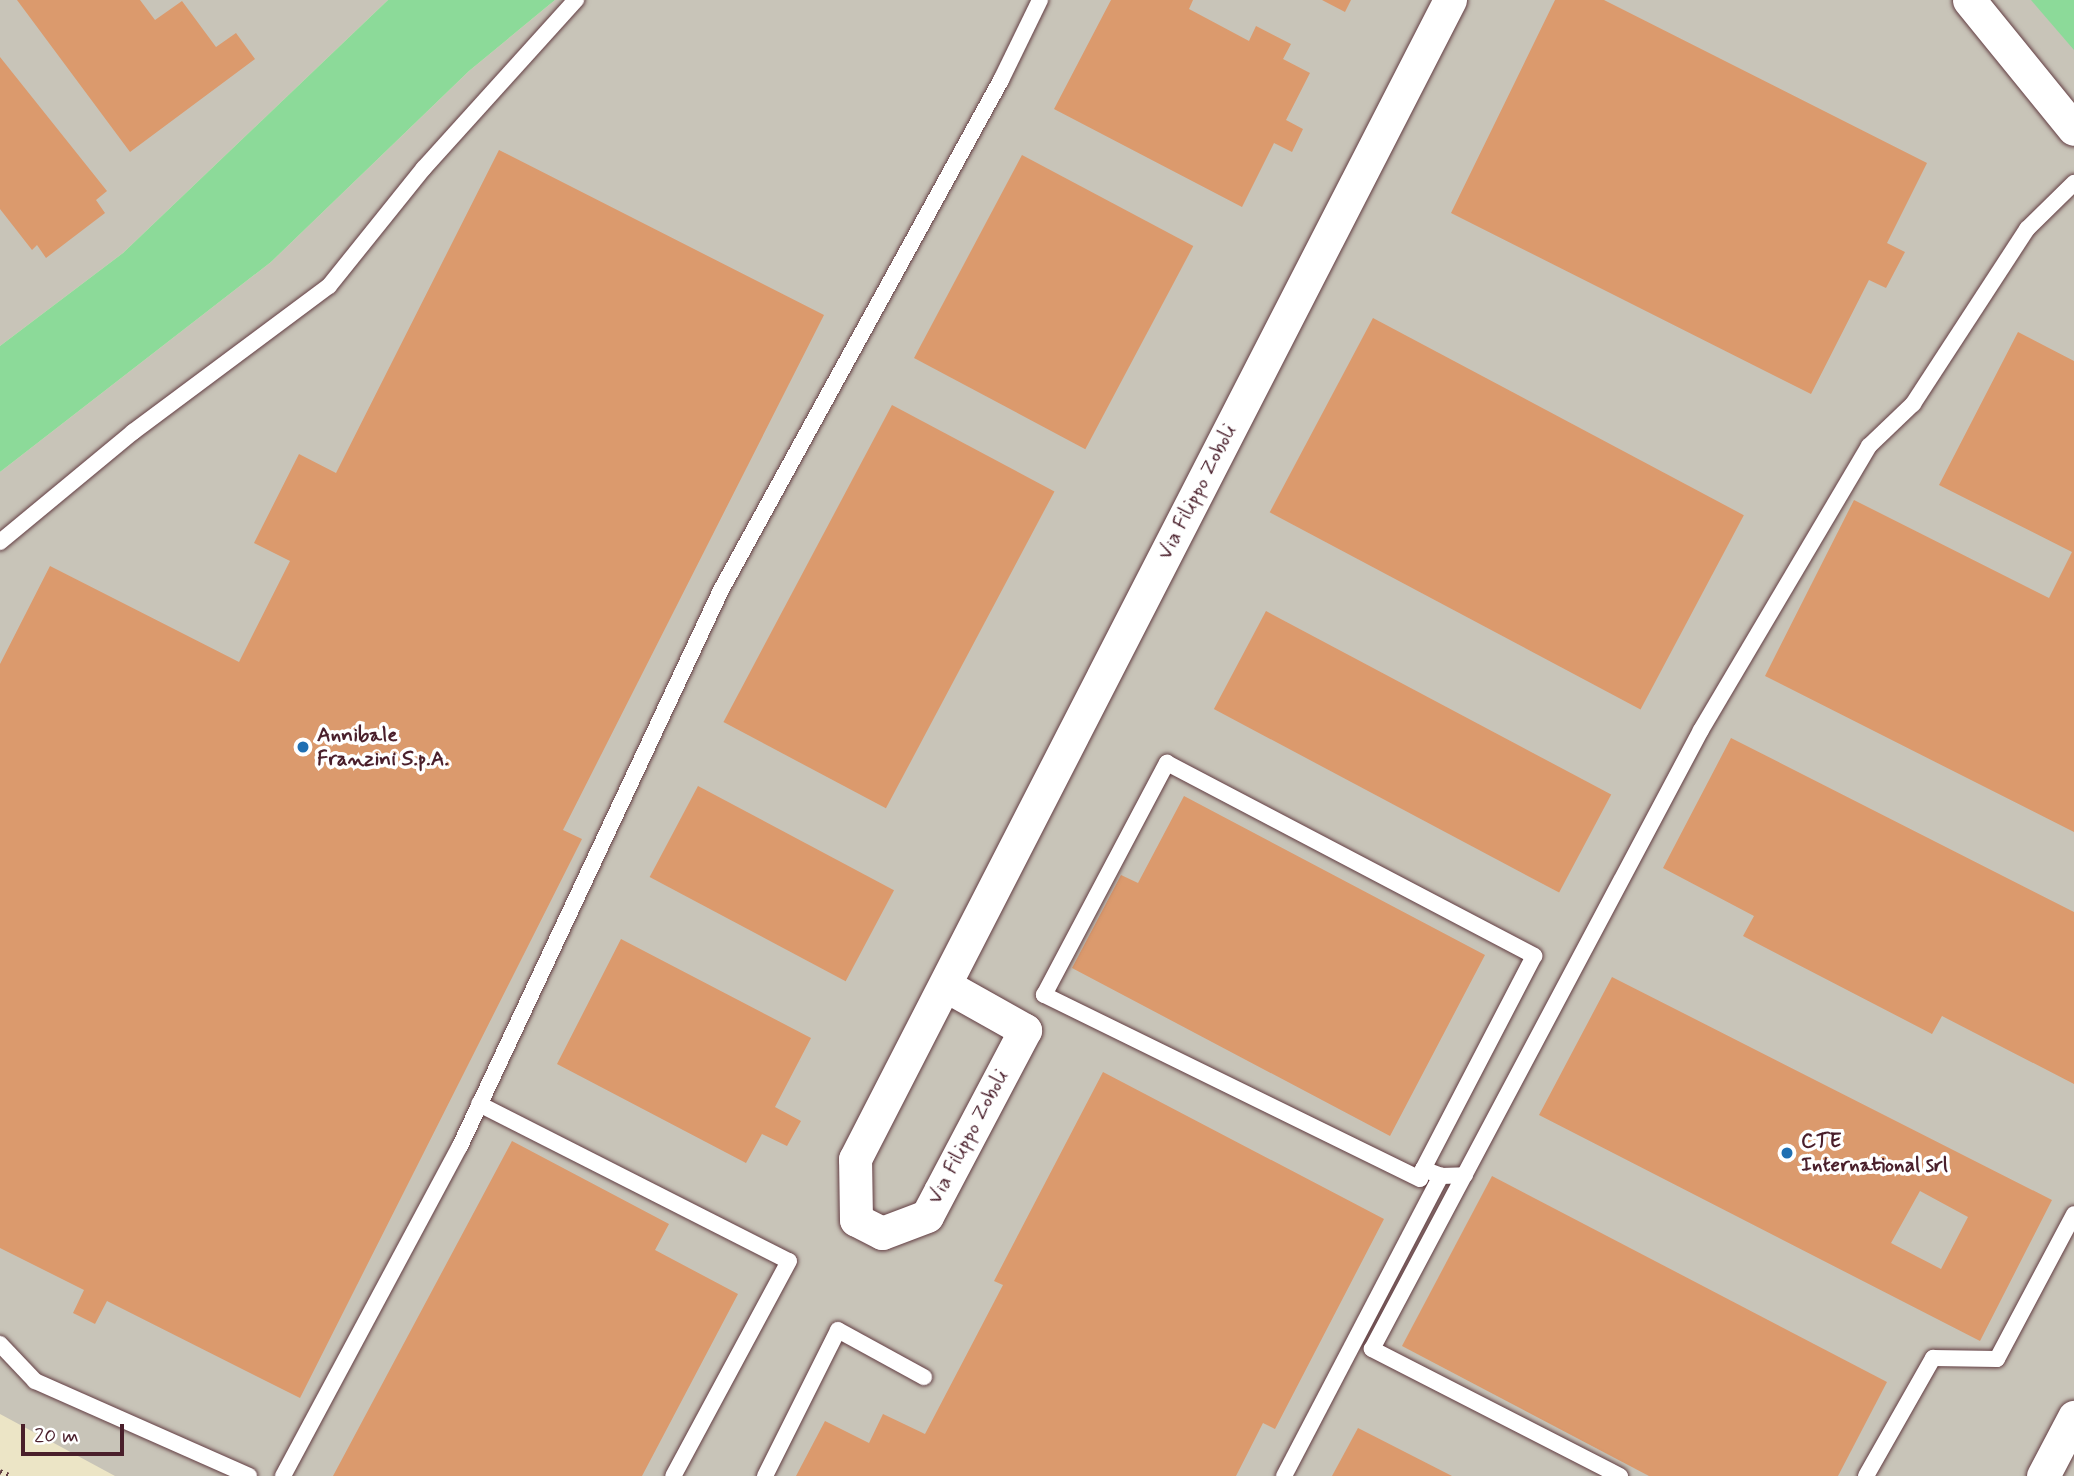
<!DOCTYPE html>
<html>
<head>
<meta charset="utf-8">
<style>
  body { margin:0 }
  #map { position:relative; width:2074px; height:1476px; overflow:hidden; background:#ece5c6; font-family:Mynerve,sans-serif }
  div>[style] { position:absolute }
  .industrial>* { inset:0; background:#c8c4b8 }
  .green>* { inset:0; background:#8cda99 }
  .building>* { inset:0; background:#db9a6d; transform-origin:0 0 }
  .path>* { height:4.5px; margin-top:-2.25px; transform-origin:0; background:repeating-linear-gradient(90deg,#623d42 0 2px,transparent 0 7px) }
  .roads { filter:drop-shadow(0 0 2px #623d42) drop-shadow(0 0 2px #623d42) }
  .lane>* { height:16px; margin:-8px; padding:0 8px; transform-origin:8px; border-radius:8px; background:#fff }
  .street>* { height:33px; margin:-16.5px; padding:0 16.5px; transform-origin:16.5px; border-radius:16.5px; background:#fff }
  .dots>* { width:19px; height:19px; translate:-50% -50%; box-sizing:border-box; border:4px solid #fff; border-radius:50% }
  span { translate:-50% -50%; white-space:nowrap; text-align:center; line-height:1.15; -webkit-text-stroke:7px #fff; paint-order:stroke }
  .street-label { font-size:21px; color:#4a1f2b }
  .poi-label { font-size:21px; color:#4a1f2b; font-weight:700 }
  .left { translate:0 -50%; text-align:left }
  .scale { position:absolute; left:21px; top:1424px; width:103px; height:32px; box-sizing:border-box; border:4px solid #4a1f2b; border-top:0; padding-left:9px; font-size:21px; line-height:24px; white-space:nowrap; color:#4a1f2b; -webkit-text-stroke:5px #fff; paint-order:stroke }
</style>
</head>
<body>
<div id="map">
  <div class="industrial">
    <i style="clip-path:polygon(0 0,388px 0,123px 253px,0 346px)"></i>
    <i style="clip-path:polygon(555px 0,2074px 0,2074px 1476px,115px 1476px,0 1414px,0 472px,271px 262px,469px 71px)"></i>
  </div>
  <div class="green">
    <i style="clip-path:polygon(388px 0,555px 0,469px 71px,271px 262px,0 472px,0 346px,123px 253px)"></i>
    <i style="clip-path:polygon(2031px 0,2074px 0,2074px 50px)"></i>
  </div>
  <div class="building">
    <i style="clip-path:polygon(17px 0,140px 0,155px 20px,182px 1px,216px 47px,236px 33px,255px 59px,130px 152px)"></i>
    <i style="clip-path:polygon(1111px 0,1193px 0,1189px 9px,1249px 41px,1256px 26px,1291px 44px,1283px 59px,1310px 73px,1286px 120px,1303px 129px,1292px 152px,1274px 143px,1242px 207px,1054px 109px)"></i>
    <i style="clip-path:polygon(1322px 0,1351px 0,1345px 12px)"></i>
    <i style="clip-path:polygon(1555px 0,1604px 0,1927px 163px,1887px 243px,1905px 252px,1886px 288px,1869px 280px,1811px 394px,1451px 213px)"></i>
    <i style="clip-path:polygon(0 57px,107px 191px,96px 200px,105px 213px,46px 258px,37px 245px,32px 250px,0 209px)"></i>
    <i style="clip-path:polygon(499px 150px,824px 315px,563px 830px,582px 839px,300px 1398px,107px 1301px,95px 1324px,73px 1313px,84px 1290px,0 1248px,0 664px,50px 566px,239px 662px,290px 561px,254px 543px,299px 454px,336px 473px)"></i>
    <i style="left:1022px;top:155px;width:194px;height:230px;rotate:28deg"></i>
    <i style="left:1373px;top:318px;width:420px;height:220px;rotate:28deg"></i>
    <i style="clip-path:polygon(2018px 332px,2074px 361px,2074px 832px,1765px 676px,1854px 500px,2049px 598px,2072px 552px,1939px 485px)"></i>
    <i style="left:892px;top:405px;width:184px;height:359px;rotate:28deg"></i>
    <i style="left:1266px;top:611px;width:391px;height:111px;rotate:28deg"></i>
    <i style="clip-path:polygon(1731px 738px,2074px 912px,2074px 1084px,1942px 1016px,1932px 1034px,1743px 936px,1754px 916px,1663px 868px)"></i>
    <i style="left:698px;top:786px;width:222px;height:103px;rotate:28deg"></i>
    <i style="clip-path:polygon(1184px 796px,1485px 955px,1390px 1136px,1072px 968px,1121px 875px,1138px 883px)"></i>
    <i style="clip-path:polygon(621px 939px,811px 1038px,775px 1107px,801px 1121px,787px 1146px,762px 1134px,746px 1163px,557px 1064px)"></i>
    <i style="clip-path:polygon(evenodd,1612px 977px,2052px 1200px,1980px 1341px,1539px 1115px,1612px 977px,1920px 1191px,1968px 1217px,1941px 1269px,1891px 1243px,1920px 1191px)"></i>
    <i style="clip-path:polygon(1103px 1072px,1384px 1219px,1275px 1429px,1263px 1423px,1236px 1476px,796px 1476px,825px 1421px,869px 1443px,883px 1414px,925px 1434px,1003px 1285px,994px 1281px)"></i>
    <i style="clip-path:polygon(512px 1141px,669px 1224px,655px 1250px,738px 1294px,642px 1476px,333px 1476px)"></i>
    <i style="clip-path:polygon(1492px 1176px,1887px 1382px,1838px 1476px,1649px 1476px,1402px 1346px)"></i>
    <i style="clip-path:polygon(1358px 1428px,1452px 1476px,1332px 1476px)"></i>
  </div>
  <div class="path">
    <i style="left:0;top:1471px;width:12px;rotate:24deg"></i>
  </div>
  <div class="roads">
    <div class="lane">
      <i style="left:0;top:542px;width:173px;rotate:-39.6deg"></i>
      <i style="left:133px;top:432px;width:244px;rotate:-36.7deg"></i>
      <i style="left:329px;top:286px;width:151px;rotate:-51.2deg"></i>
      <i style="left:424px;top:168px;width:227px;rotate:-47.9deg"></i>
      <i style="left:479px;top:1104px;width:347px;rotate:26.9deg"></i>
      <i style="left:789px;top:1261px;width:244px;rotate:118.3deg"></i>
      <i style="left:1423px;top:1169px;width:10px;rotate:107deg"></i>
      <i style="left:1420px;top:1179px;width:419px;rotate:-153.9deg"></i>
      <i style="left:1044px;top:995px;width:263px;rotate:-62.1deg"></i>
      <i style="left:1167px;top:763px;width:415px;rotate:27.7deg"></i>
      <i style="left:1534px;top:956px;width:240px;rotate:117.5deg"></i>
      <i style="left:1423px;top:1169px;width:19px;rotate:21deg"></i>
      <i style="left:1441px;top:1176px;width:24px;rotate:-2deg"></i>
      <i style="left:0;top:1344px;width:51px;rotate:46.6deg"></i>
      <i style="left:35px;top:1381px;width:234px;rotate:23.9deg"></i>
      <i style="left:283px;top:1476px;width:374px;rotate:-61.8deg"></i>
      <i style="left:460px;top:1146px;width:614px;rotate:-64.85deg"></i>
      <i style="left:721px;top:590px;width:582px;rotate:-61.23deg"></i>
      <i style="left:1001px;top:80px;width:89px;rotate:-64deg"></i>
      <i style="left:765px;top:1476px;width:163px;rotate:-63.4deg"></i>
      <i style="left:838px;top:1330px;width:98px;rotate:28.7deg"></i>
      <i style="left:1284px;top:1476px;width:339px;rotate:-62.4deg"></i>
      <i style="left:1620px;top:1476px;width:279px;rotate:-152.9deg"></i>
      <i style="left:1372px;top:1349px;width:701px;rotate:-62.01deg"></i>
      <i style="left:1701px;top:730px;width:330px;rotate:-59.4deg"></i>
      <i style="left:1869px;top:446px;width:61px;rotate:-43.7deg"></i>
      <i style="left:1913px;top:404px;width:209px;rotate:-56.9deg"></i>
      <i style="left:2027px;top:229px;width:66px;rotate:-44.4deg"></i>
      <i style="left:1866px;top:1476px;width:136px;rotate:-60.4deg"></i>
      <i style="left:1933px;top:1358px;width:64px;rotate:0.9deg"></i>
      <i style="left:1997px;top:1359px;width:164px;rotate:-62deg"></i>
    </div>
    <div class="street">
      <i style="left:1969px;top:0;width:166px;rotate:50.9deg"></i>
      <i style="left:945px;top:985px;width:92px;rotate:29.4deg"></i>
      <i style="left:1025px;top:1030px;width:210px;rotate:117.8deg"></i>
      <i style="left:927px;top:1216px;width:48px;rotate:159.3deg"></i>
      <i style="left:882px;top:1233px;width:29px;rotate:-153deg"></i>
      <i style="left:856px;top:1220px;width:61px;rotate:-90.9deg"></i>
      <i style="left:855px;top:1159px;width:1303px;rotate:-62.83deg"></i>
      <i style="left:2043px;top:1476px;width:67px;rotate:-62.3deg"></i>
    </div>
  </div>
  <div class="dots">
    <i style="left:303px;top:747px;background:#1f6fb2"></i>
    <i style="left:1787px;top:1153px;background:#1f6fb2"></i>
  </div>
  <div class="street-label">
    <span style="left:1197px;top:492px;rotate:-63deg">Via Filippo Zoboli</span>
    <span style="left:968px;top:1137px;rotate:-62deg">Via Filippo Zoboli</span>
  </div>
  <div class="poi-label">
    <span class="left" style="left:317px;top:747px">Annibale<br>Franzini S.p.A.</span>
    <span class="left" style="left:1801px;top:1153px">CTE<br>International srl</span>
  </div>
  <div class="scale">20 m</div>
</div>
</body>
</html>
